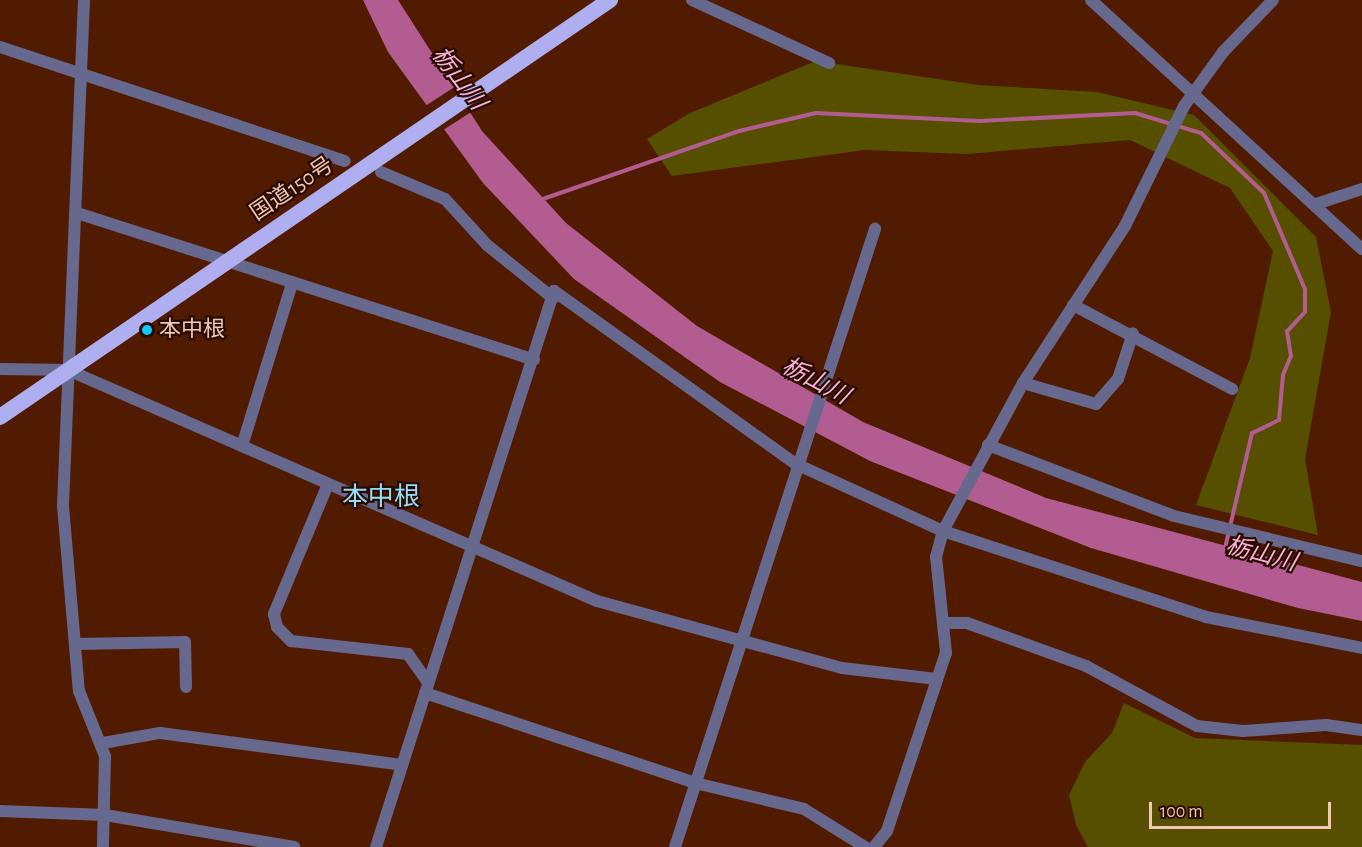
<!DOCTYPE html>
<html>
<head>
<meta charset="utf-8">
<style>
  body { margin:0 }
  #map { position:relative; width:1362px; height:847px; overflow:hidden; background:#501b00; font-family:"Alegreya Sans","Noto Sans JP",sans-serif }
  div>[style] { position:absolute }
  .green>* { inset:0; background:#564f00 }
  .water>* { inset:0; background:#b35c92 }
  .pier>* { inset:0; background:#501b00; transform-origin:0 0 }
  .stream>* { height:4px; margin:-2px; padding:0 2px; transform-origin:2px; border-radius:2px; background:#b35c92 }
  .minor>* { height:12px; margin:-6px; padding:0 6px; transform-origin:6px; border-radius:6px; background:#67688d }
  .tertiary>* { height:12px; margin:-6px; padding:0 6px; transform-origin:6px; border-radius:6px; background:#67688d }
  .trunk>* { height:16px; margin:-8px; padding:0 8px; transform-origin:8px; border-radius:8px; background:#aeaef0 }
  .dots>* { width:16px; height:16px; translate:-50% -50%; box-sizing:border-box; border:3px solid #290b01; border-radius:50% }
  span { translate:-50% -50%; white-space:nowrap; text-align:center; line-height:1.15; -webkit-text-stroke:4.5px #290b01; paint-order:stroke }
  .street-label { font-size:22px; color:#f2c7b5 }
  .poi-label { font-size:22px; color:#f2c7b5 }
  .left { translate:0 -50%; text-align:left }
  .water-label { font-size:24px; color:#f8b2db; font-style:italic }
  .quarter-label { font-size:26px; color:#95dcf7 }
  .scale { position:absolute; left:1149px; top:802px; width:182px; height:27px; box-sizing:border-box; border:3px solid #f2c7b5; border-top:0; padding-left:8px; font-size:18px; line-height:21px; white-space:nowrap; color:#f2c7b5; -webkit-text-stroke:4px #290b01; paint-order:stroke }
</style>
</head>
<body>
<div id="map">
  <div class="green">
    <i style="clip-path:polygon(816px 61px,978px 85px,1097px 92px,1194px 115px,1316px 237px,1331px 312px,1305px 459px,1318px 535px,1196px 505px,1250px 358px,1273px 251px,1230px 188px,1130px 140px,967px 154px,865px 150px,672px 176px,647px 139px,690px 113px)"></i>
    <i style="clip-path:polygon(1124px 703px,1195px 738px,1362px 745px,1362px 847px,1088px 847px,1076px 825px,1069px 795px,1085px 762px,1112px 733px)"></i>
  </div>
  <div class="water">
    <i style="clip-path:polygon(363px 0,398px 0,482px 131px,566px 223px,697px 326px,863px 422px,1046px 498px,1362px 582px,1362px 621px,1298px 608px,1091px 548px,870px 461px,720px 382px,574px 279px,483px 183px,388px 52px)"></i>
  </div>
  <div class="pier">
    <i style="left:456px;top:86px;width:30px;height:38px;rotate:57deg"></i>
  </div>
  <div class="stream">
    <i style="left:540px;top:200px;width:211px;rotate:-19.1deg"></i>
    <i style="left:739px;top:131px;width:79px;rotate:-13.2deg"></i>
    <i style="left:816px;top:113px;width:163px;rotate:2.8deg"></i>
    <i style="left:979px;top:121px;width:156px;rotate:-2.9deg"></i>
    <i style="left:1135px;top:113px;width:69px;rotate:16.9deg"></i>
    <i style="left:1201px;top:133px;width:87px;rotate:43.6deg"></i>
    <i style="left:1264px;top:193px;width:104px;rotate:66.9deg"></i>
    <i style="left:1305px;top:289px;width:23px;rotate:90deg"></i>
    <i style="left:1305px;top:312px;width:26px;rotate:133deg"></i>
    <i style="left:1287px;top:331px;width:25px;rotate:81deg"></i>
    <i style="left:1291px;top:356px;width:21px;rotate:113deg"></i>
    <i style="left:1283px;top:375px;width:45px;rotate:95.1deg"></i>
    <i style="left:1279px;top:420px;width:30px;rotate:154deg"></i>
    <i style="left:1252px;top:433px;width:118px;rotate:103.2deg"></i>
  </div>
  <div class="minor">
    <i style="left:84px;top:0;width:506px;rotate:92.38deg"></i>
    <i style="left:63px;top:506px;width:186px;rotate:85.1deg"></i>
    <i style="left:79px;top:691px;width:70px;rotate:68.2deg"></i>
    <i style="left:105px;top:756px;width:91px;rotate:91.3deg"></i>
    <i style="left:692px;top:0;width:151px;rotate:24.7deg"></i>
    <i style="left:1091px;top:0;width:368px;rotate:42.6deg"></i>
    <i style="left:0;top:47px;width:363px;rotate:18.3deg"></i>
    <i style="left:381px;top:172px;width:69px;rotate:22.9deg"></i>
    <i style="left:445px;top:199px;width:62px;rotate:47.6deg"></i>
    <i style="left:487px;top:245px;width:85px;rotate:38.8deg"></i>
    <i style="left:1316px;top:204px;width:48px;rotate:-18.1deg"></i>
    <i style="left:77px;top:213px;width:480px;rotate:17.8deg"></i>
    <i style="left:1073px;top:305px;width:180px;rotate:27.8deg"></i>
    <i style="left:0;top:369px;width:68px;rotate:0.8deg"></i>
    <i style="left:68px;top:370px;width:577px;rotate:23.59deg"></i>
    <i style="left:597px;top:601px;width:254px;rotate:15.3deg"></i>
    <i style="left:842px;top:668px;width:95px;rotate:6.7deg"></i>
    <i style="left:1023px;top:383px;width:76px;rotate:16deg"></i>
    <i style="left:1096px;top:404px;width:33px;rotate:-49deg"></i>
    <i style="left:1118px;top:379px;width:48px;rotate:-71.9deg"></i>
    <i style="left:988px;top:445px;width:199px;rotate:20.9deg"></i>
    <i style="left:1174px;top:516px;width:193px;rotate:13.5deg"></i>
    <i style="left:242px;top:446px;width:170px;rotate:-72.9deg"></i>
    <i style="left:328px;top:484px;width:141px;rotate:112.6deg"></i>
    <i style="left:274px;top:614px;width:13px;rotate:77deg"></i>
    <i style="left:277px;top:627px;width:20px;rotate:45deg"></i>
    <i style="left:291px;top:641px;width:118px;rotate:6.3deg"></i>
    <i style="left:408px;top:654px;width:35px;rotate:55deg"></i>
    <i style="left:75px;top:644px;width:110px;rotate:-1deg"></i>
    <i style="left:185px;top:642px;width:45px;rotate:88.7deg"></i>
    <i style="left:425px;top:693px;width:285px;rotate:18.4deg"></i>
    <i style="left:695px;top:783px;width:112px;rotate:13.4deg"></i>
    <i style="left:804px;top:809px;width:72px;rotate:31.9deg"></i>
    <i style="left:103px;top:743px;width:58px;rotate:-10deg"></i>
    <i style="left:160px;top:733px;width:244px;rotate:7.5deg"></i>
    <i style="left:0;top:811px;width:105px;rotate:2.2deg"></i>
    <i style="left:105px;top:815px;width:192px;rotate:9.6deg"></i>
    <i style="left:376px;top:847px;width:584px;rotate:-72.25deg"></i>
    <i style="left:554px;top:291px;width:297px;rotate:35.6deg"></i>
    <i style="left:796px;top:464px;width:162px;rotate:24.5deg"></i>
    <i style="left:943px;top:531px;width:277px;rotate:18.1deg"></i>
    <i style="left:1206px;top:617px;width:159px;rotate:11.2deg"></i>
    <i style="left:675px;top:847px;width:650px;rotate:-72.07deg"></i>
    <i style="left:874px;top:847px;width:21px;rotate:-51deg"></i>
    <i style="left:887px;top:831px;width:188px;rotate:-71.7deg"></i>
    <i style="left:946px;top:653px;width:97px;rotate:-95.9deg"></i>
    <i style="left:936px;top:557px;width:27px;rotate:-75deg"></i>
    <i style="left:943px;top:531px;width:168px;rotate:-61.6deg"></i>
    <i style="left:1023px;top:383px;width:187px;rotate:-57deg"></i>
    <i style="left:1125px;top:226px;width:134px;rotate:-63.8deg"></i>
    <i style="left:1184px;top:106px;width:67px;rotate:-54.2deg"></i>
    <i style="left:1223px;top:52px;width:72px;rotate:-46.1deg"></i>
  </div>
  <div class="tertiary">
    <i style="left:946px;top:623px;width:21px"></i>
    <i style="left:967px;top:623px;width:127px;rotate:19.9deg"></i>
    <i style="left:1086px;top:666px;width:126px;rotate:28.4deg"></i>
    <i style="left:1197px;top:726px;width:46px;rotate:6.2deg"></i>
    <i style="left:1243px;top:731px;width:83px;rotate:-4.1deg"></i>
    <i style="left:1326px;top:725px;width:36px;rotate:8deg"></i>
  </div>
  <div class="trunk">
    <i style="left:0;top:417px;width:739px;rotate:-34.36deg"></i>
  </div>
  <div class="dots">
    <i style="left:147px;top:330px;background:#10cafa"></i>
  </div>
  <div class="street-label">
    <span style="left:292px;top:189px;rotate:-34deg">国道150号</span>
  </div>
  <div class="poi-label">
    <span class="left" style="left:159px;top:330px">本中根</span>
  </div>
  <div class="water-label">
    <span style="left:458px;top:79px;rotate:53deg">栃山川</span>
    <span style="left:815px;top:382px;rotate:28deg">栃山川</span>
    <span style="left:1261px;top:555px;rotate:15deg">栃山川</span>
  </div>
  <div class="quarter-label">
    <span style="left:381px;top:498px">本中根</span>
  </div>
  <div class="scale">100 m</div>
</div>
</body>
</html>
